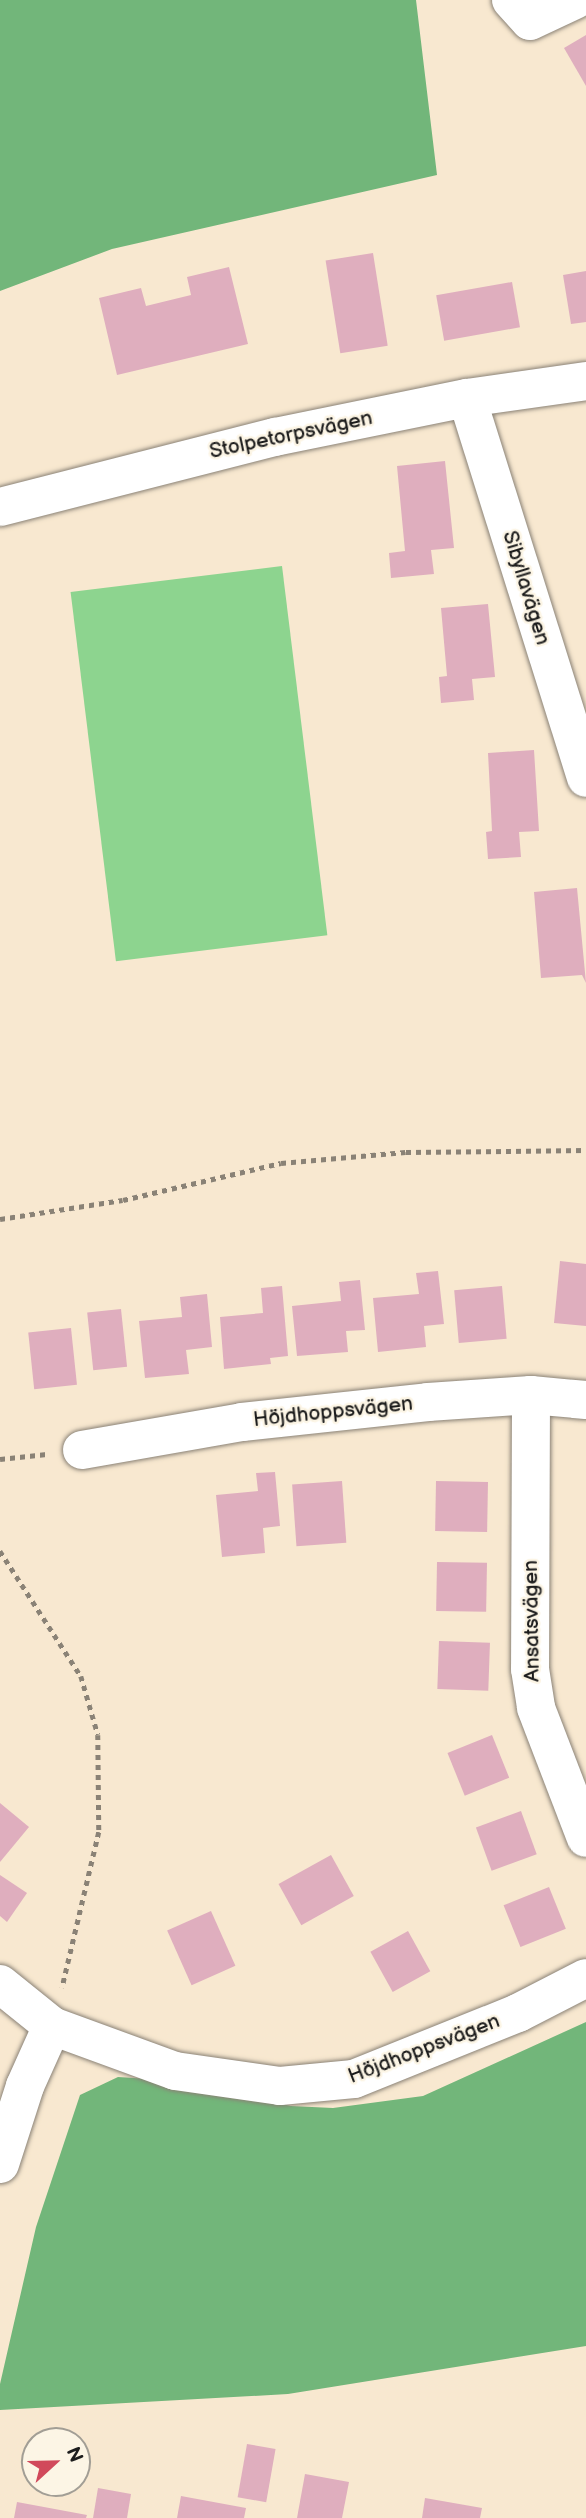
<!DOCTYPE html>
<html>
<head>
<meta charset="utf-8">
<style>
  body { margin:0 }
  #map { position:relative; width:586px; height:2518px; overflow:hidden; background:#f8e8d0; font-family:"Balsamiq Sans",sans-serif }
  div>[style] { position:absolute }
  .green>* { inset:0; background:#8dd48f; transform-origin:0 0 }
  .forest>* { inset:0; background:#72b67a }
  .building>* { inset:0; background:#dfaebe; transform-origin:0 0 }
  .path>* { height:4.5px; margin-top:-2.25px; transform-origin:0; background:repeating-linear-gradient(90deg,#8a8276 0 5px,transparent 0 10px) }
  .roads { filter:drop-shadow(0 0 2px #8a8276) drop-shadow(0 0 2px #8a8276) }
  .minor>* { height:38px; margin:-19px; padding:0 19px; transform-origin:19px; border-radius:19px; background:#fff }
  span { translate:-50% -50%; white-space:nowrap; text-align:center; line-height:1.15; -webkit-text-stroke:5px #fcf5e5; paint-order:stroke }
  .street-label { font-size:21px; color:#1c1c1c }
  .north { position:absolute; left:21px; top:2427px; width:70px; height:70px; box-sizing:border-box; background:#fcf5e5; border:2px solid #a29e95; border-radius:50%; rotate:68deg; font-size:19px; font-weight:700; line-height:28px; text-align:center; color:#1c1c1c }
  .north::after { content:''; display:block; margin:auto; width:24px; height:32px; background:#d1495b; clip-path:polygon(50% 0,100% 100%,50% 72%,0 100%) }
</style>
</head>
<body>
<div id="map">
  <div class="green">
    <i style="left:282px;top:566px;width:372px;height:213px;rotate:83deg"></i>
  </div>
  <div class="forest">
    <i style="clip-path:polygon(0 0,416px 0,437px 175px,112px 249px,0 291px)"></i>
    <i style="clip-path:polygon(586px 2022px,586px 2346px,288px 2394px,0 2410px,0 2384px,36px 2227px,80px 2095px,118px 2077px,165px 2080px,291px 2106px,333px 2108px,423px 2096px)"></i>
  </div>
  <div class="building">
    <i style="clip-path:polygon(586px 35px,586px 86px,564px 48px)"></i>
    <i style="left:373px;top:253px;width:94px;height:48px;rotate:81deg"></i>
    <i style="clip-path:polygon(229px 267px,248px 344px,117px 375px,99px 298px,141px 288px,146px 306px,191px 295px,187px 277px)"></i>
    <i style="clip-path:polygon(586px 271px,586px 322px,571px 324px,563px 275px)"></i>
    <i style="left:512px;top:282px;width:46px;height:77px;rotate:80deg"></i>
    <i style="clip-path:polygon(445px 461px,454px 548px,431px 550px,434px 574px,391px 578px,389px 553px,405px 551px,397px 466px)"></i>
    <i style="clip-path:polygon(488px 604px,495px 677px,472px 679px,474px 700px,441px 703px,439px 677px,447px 676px,441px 608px)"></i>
    <i style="clip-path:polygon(534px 750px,539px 831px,519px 832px,521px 857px,488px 859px,486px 832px,492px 831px,488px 753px)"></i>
    <i style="clip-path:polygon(577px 888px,586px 983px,582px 975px,541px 978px,534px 892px)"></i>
    <i style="clip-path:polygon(560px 1261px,586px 1264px,586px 1326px,554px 1323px)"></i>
    <i style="clip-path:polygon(438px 1271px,444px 1324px,424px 1326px,426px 1347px,378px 1352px,373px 1298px,419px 1294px,416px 1273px)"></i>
    <i style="clip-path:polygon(360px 1280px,365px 1330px,346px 1331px,348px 1352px,297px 1356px,292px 1306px,341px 1301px,339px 1282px)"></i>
    <i style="clip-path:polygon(282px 1286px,288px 1356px,270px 1358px,271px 1364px,224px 1369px,220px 1317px,263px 1313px,261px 1288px)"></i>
    <i style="left:502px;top:1286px;width:53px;height:48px;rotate:85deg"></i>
    <i style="clip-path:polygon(207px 1294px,212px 1347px,186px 1350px,189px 1374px,145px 1378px,139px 1321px,182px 1317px,180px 1297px)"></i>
    <i style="left:121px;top:1309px;width:58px;height:34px;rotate:84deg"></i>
    <i style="left:71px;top:1328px;width:57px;height:43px;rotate:84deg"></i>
    <i style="clip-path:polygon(275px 1472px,280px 1526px,263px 1528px,265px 1553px,222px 1557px,216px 1495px,258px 1491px,256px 1473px)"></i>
    <i style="left:342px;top:1481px;width:62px;height:50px;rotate:86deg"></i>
    <i style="left:436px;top:1481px;width:52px;height:50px;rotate:1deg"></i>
    <i style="left:437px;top:1562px;width:50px;height:49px;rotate:1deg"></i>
    <i style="left:439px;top:1641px;width:51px;height:48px;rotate:2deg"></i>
    <i style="left:492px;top:1735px;width:46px;height:48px;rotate:68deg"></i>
    <i style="clip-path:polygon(0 1803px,29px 1827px,0 1862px)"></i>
    <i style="left:521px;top:1811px;width:46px;height:48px;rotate:70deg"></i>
    <i style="left:331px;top:1855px;width:47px;height:60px;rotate:61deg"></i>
    <i style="clip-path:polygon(0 1875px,27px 1893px,7px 1922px,0 1916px)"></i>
    <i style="left:549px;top:1887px;width:45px;height:49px;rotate:68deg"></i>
    <i style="left:211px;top:1911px;width:60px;height:48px;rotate:66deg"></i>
    <i style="left:408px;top:1931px;width:46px;height:43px;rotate:61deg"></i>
    <i style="left:247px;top:2444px;width:29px;height:54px;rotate:10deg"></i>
    <i style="clip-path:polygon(305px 2474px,349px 2482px,342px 2518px,297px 2518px)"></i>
    <i style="clip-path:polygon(98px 2488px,131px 2494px,127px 2518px,93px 2518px)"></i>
    <i style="clip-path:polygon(181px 2496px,246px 2508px,244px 2518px,177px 2518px)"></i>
    <i style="clip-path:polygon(425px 2498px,482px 2508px,480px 2518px,422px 2518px)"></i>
    <i style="clip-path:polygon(17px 2502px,87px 2515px,86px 2518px,14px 2518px)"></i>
  </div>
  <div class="path">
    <i style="left:0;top:1219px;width:124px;rotate:-8.8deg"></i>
    <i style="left:123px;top:1200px;width:162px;rotate:-13.2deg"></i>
    <i style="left:281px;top:1163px;width:125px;rotate:-5deg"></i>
    <i style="left:406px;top:1152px;width:180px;rotate:-0.6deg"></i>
    <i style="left:0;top:1459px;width:47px;rotate:-6.1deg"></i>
    <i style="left:0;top:1551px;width:149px;rotate:57.1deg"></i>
    <i style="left:81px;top:1676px;width:61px;rotate:73.9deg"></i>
    <i style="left:98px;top:1735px;width:97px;rotate:89.4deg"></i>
    <i style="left:99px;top:1832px;width:160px;rotate:103.3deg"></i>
  </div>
  <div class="roads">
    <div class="minor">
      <i style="left:511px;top:0;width:28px;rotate:48deg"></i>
      <i style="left:530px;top:21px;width:50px;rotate:-25deg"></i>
      <i style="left:467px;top:398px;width:398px;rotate:72.6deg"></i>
      <i style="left:0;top:507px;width:284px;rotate:-14.3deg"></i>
      <i style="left:275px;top:437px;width:196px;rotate:-11.5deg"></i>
      <i style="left:467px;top:398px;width:120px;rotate:-8.1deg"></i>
      <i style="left:531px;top:1395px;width:274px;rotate:90.2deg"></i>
      <i style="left:530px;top:1669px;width:39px;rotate:81deg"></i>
      <i style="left:536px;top:1708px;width:139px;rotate:69deg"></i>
      <i style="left:82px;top:1450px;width:162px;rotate:-9.9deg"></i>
      <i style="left:242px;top:1422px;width:187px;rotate:-6.1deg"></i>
      <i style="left:428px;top:1402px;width:103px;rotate:-3.9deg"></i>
      <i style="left:531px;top:1395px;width:55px;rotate:5.2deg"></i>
      <i style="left:0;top:1984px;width:67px;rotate:38.9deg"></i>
      <i style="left:52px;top:2026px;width:131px;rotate:20.1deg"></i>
      <i style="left:175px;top:2071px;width:106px;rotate:8.1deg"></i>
      <i style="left:280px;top:2086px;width:74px;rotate:-5.4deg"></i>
      <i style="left:354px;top:2079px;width:177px;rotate:-21.9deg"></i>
      <i style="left:518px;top:2013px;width:76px;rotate:-27.2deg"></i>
      <i style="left:0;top:2164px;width:82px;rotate:-72.2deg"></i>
      <i style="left:25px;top:2086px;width:66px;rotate:-65.8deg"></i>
    </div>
  </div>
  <div class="street-label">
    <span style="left:291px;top:435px;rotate:-12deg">Stolpetorpsvägen</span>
    <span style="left:526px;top:588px;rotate:73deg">Sibyllavägen</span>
    <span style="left:333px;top:1412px;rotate:-6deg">Höjdhoppsvägen</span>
    <span style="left:532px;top:1621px;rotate:-91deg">Ansatsvägen</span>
    <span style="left:424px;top:2049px;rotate:-21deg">Höjdhoppsvägen</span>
  </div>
  <div class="north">N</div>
</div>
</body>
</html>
